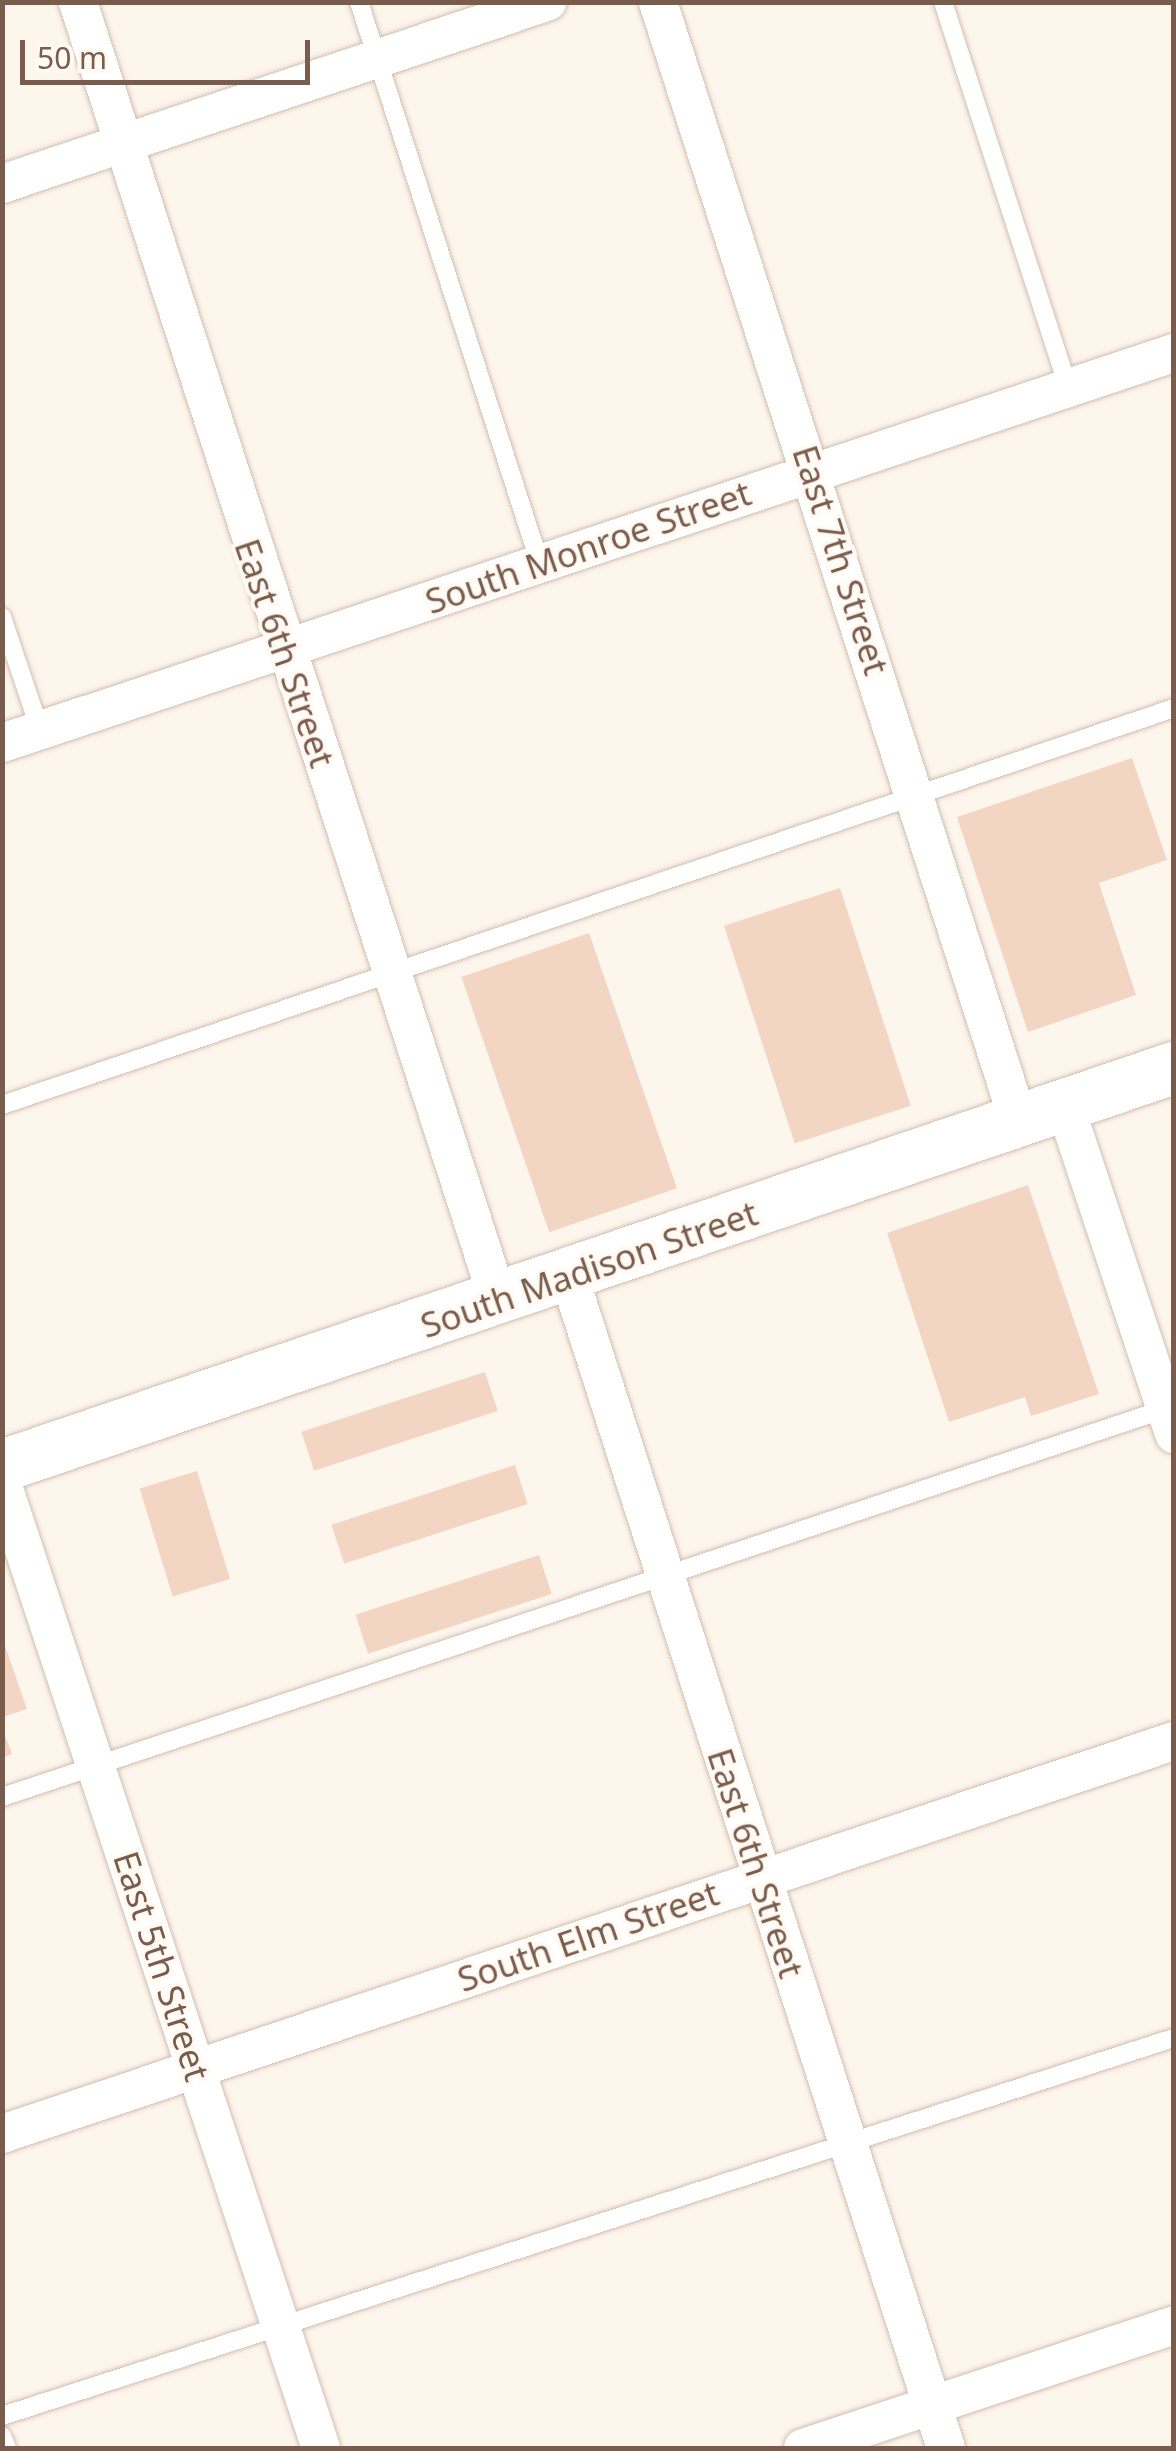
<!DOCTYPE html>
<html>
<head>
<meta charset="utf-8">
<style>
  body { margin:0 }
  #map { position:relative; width:1176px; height:2451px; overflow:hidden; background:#fdf6ec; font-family:"Noto Sans",sans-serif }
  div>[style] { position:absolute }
  .building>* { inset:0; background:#f3d5c3; transform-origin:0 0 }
  .roads { filter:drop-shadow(0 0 2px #d1beb0) drop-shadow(0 0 2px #d1beb0) }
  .lane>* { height:18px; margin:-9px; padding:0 9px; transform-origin:9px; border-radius:9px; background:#fff }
  .street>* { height:38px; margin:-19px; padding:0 19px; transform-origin:19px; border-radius:19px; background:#fff }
  .secondary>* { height:52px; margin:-26px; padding:0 26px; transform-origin:26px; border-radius:26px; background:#fff }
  span { translate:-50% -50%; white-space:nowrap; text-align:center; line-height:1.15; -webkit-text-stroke:8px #fffaf3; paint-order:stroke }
  .street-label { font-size:35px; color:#7a5c4d }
  .frame { position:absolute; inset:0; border:5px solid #7a5c4d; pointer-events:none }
  .scale { position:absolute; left:20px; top:40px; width:290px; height:45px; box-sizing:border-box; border:5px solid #7a5c4d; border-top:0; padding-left:12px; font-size:30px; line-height:35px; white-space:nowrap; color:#7a5c4d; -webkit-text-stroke:8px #fffaf3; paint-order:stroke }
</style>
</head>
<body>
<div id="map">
  <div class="building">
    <i style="clip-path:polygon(1132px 758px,1167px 860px,1099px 883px,1136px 995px,1028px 1032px,957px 817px)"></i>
    <i style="left:840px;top:888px;width:229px;height:122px;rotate:72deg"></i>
    <i style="left:589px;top:933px;width:270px;height:135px;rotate:71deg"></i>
    <i style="clip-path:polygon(1028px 1185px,1099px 1394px,1031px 1416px,1025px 1397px,949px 1422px,887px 1233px)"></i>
    <i style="left:485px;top:1372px;width:41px;height:193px;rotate:72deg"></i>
    <i style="left:515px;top:1465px;width:41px;height:193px;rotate:72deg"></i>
    <i style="left:197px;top:1471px;width:113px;height:60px;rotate:73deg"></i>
    <i style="left:539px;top:1555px;width:41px;height:193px;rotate:72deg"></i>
    <i style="clip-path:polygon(2px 1637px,27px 1709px,2px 1717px)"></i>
    <i style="clip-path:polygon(2px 1727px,12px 1754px,2px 1758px)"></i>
  </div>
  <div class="roads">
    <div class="lane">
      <i style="left:359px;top:2px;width:590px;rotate:72.15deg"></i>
      <i style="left:943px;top:2px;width:405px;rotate:72deg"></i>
      <i style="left:2px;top:617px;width:119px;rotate:71.4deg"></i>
      <i style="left:2px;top:1105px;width:1237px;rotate:-18.71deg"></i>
      <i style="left:2px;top:1797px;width:1226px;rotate:-18.45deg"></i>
      <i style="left:2px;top:2416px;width:1231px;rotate:-17.88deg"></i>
      <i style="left:2px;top:2436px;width:13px;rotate:67deg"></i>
    </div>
    <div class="street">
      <i style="left:78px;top:2px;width:1366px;rotate:72.06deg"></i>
      <i style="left:658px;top:2px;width:1174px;rotate:72.14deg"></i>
      <i style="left:2px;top:184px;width:575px;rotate:-18.47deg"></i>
      <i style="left:2px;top:743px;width:1235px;rotate:-18.41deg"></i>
      <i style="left:1065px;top:1106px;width:346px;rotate:71.6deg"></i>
      <i style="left:569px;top:1276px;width:1231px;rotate:72.17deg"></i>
      <i style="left:2px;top:1483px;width:1016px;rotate:71.71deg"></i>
      <i style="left:2px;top:2134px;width:1236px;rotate:-18.54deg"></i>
      <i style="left:803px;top:2448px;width:391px;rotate:-18.3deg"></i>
    </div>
    <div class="secondary">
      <i style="left:2px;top:1466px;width:1238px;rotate:-18.76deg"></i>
    </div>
  </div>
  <div class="street-label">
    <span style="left:588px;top:547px;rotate:-19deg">South Monroe Street</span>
    <span style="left:841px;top:560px;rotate:72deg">East 7th Street</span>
    <span style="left:285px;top:653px;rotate:71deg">East 6th Street</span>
    <span style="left:589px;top:1269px;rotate:-19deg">South Madison Street</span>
    <span style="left:756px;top:1863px;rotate:72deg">East 6th Street</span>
    <span style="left:588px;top:1936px;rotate:-19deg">South Elm Street</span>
    <span style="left:162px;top:1966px;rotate:72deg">East 5th Street</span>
  </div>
  <div class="frame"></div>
  <div class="scale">50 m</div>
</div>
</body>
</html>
